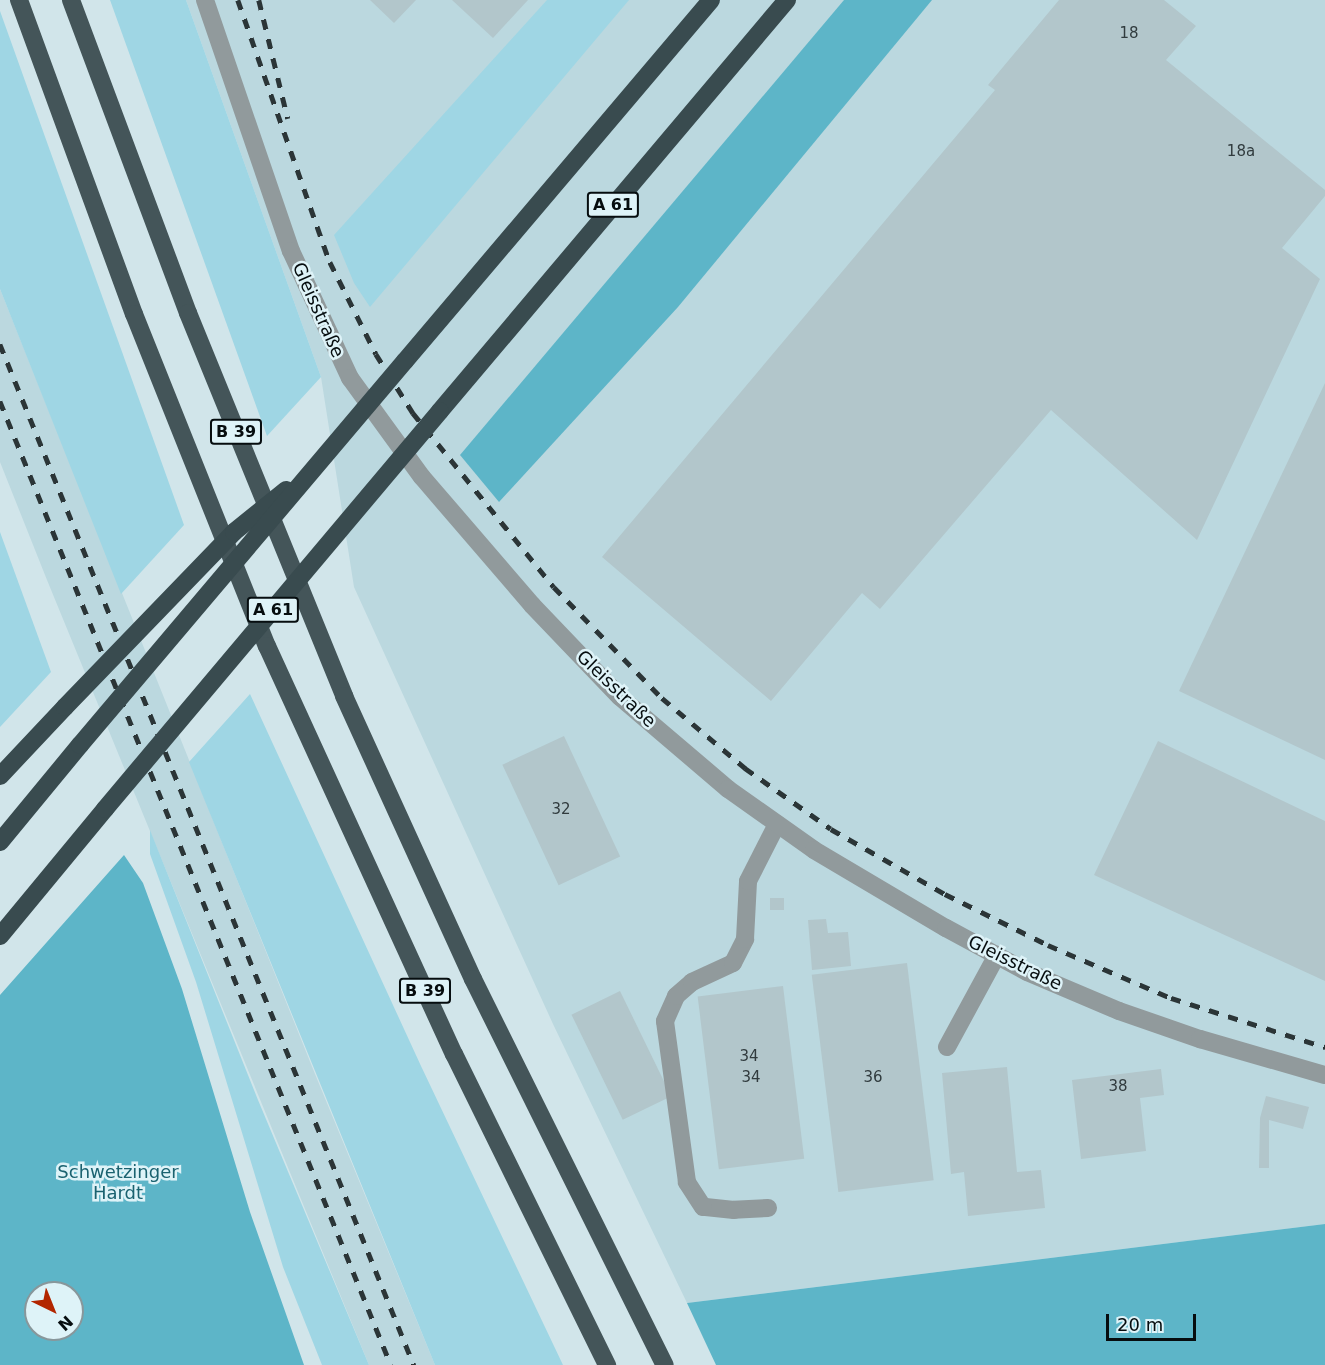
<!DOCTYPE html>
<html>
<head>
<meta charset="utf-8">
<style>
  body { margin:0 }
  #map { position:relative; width:1325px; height:1365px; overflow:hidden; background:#d1e5ea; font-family:"DejaVu Sans",sans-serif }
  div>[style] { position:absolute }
  .built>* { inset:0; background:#bbd8df }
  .green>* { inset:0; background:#9fd6e4 }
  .forest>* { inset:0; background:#5db5c8 }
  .building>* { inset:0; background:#b2c6cb; transform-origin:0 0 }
  .service>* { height:18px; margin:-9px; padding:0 9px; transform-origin:9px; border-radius:9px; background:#919a9c }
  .minor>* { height:18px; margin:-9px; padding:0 9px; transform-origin:9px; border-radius:9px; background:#919a9c }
  .trunk>* { height:18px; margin:-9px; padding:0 9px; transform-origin:9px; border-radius:9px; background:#445559 }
  .motorway>* { height:18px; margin:-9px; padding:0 9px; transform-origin:9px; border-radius:9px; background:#394b4f }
  .rail>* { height:4.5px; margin-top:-2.25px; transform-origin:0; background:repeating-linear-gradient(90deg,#2b3537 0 10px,transparent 0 20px) }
  .motorway-bridge>* { height:18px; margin:-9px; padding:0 9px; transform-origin:9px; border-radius:9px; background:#394b4f }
  span { translate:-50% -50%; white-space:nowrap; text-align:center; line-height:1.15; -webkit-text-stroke:5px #def3f8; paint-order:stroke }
  .number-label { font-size:15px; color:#313b3e }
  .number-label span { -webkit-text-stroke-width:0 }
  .shield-label span { padding:2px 4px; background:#def3f8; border:2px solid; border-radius:4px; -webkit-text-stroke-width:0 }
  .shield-label { font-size:16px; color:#060d0f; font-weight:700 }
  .street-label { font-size:18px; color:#060d0f }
  .park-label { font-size:18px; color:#1a6270 }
  .north { position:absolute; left:24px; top:1281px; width:60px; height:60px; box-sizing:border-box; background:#def3f8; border:2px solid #88979b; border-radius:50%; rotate:137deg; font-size:16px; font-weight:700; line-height:24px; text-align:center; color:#060d0f }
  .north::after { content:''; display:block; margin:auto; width:21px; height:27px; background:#b22600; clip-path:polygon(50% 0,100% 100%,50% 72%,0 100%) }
  .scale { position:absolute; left:1106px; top:1314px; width:90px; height:27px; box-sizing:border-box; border:3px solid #060d0f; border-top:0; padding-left:8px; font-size:18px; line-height:21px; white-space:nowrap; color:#060d0f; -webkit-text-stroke:4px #def3f8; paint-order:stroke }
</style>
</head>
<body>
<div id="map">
  <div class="built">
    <i style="clip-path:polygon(186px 0,1325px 0,1325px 1224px,687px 1303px,553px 1024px,354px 587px,321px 377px)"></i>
    <i style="clip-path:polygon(0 289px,315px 1074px,435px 1365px,369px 1365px,47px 580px,0 462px)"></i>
  </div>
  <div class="green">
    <i style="clip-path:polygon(110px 0,186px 0,321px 377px,267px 436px)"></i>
    <i style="clip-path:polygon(547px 0,629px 0,370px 307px,354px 283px,334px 235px)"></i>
    <i style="clip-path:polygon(0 11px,184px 525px,121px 594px,0 289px)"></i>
    <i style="clip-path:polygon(0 532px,51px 672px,0 727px)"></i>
    <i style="clip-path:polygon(250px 694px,421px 1066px,563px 1365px,435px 1365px,189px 762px)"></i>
    <i style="clip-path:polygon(150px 830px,258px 1100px,369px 1365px,322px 1365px,283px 1267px,196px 982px,150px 854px)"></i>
  </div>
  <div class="forest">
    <i style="clip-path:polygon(844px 0,932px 0,678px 307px,499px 502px,460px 455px)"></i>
    <i style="clip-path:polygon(evenodd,124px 855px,143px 883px,182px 989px,250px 1212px,304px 1365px,0 1365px,0 995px,124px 855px,36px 1293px,72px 1293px,72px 1329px,36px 1329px,36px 1293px)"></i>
    <i style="clip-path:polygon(1325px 1224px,1325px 1365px,716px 1365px,687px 1303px)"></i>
  </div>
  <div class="building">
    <i style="clip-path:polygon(370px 0,416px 0,394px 23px)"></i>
    <i style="clip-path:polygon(452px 0,528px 0,493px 38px)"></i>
    <i style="clip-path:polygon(1059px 0,1164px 0,1196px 26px,1166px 60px,1325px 190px,1325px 196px,1282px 248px,1320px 279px,1197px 540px,1051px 410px,880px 609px,862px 593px,771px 701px,602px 557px,995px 90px,988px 85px)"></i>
    <i style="clip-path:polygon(1325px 383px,1325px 760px,1179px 691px)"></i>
    <i style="left:564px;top:736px;width:133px;height:68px;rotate:65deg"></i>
    <i style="clip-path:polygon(1158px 741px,1325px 821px,1325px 981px,1094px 875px)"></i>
    <i style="left:770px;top:898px;width:14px;height:12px"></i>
    <i style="clip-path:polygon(826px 919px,828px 933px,848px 932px,851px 966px,812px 970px,808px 920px)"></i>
    <i style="left:907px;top:963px;width:219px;height:96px;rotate:83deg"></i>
    <i style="left:783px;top:986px;width:174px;height:86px;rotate:83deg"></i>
    <i style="left:620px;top:991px;width:117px;height:54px;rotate:64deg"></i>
    <i style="clip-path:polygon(1007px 1067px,1017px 1172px,1041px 1170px,1045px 1208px,968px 1216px,964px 1172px,951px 1174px,942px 1073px)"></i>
    <i style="clip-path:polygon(1161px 1069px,1164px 1095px,1140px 1098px,1146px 1151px,1081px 1159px,1072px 1080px)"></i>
    <i style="clip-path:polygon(1266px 1096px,1309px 1107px,1303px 1129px,1269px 1120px,1269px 1168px,1259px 1168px,1260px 1118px)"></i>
  </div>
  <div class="service">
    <i style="left:947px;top:1047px;width:105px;rotate:-61.5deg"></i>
    <i style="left:768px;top:1208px;width:34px;rotate:177deg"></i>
    <i style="left:734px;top:1210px;width:31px;rotate:-174deg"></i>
    <i style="left:703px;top:1207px;width:30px;rotate:-123deg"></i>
    <i style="left:687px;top:1182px;width:162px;rotate:-97.8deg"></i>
    <i style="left:665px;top:1021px;width:27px;rotate:-66deg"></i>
    <i style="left:676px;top:996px;width:21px;rotate:-41deg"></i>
    <i style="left:692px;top:982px;width:45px;rotate:-24.9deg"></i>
    <i style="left:733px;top:963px;width:27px;rotate:-63deg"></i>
    <i style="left:745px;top:939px;width:58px;rotate:-87deg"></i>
    <i style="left:748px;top:881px;width:64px;rotate:-63deg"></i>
  </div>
  <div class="minor">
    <i style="left:205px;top:0;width:265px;rotate:71.1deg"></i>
    <i style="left:291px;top:251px;width:140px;rotate:65.1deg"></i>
    <i style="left:350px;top:378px;width:122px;rotate:54deg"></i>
    <i style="left:422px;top:477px;width:169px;rotate:49.3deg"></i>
    <i style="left:532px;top:605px;width:127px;rotate:46.3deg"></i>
    <i style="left:620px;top:697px;width:142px;rotate:40.4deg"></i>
    <i style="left:728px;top:789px;width:105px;rotate:35.3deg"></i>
    <i style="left:814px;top:850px;width:153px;rotate:30.6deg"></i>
    <i style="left:946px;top:928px;width:92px;rotate:28.5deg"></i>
    <i style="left:1027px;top:972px;width:100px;rotate:23deg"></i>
    <i style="left:1119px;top:1011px;width:86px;rotate:19.1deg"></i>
    <i style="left:1200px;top:1039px;width:130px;rotate:16.1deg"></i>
  </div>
  <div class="trunk">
    <i style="left:19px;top:0;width:334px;rotate:69.9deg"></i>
    <i style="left:134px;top:314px;width:358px;rotate:68.2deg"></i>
    <i style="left:267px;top:646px;width:449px;rotate:65.4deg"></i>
    <i style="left:454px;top:1054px;width:347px;rotate:63.8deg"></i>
    <i style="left:71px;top:0;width:334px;rotate:69.5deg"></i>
    <i style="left:188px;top:313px;width:414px;rotate:67.8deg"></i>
    <i style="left:344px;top:696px;width:311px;rotate:65.5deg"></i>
    <i style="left:473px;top:979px;width:431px;rotate:63.6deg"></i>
  </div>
  <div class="motorway">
    <i style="left:405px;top:361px;width:473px;rotate:-49.7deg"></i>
    <i style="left:440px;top:411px;width:538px;rotate:-49.83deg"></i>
    <i style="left:0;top:776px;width:95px;rotate:-46.7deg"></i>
    <i style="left:0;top:842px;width:126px;rotate:-50.5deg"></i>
    <i style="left:0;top:936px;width:165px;rotate:-50.4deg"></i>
  </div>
  <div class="rail">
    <i style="left:238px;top:0;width:278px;rotate:70.7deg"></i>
    <i style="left:330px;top:262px;width:103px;rotate:63.4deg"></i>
    <i style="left:376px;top:354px;width:70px;rotate:57.9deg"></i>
    <i style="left:413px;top:413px;width:224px;rotate:51deg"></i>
    <i style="left:554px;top:587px;width:155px;rotate:45.8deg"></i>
    <i style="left:662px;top:698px;width:109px;rotate:40.1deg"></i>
    <i style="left:745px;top:768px;width:105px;rotate:35.3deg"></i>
    <i style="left:831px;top:829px;width:131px;rotate:29.7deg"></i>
    <i style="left:945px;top:894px;width:115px;rotate:26.3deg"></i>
    <i style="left:1048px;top:945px;width:134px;rotate:23.3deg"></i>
    <i style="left:1171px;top:998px;width:162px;rotate:17.7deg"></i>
    <i style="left:259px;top:0;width:122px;rotate:76.3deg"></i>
    <i style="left:0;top:344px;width:1102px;rotate:67.93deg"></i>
    <i style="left:0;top:401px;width:1040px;rotate:67.92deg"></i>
  </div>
  <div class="motorway-bridge">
    <i style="left:65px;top:707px;width:243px;rotate:-46deg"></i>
    <i style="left:234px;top:532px;width:67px;rotate:-38.9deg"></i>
    <i style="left:80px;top:745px;width:503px;rotate:-49.76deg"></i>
    <i style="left:105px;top:809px;width:520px;rotate:-49.91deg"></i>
  </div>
  <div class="number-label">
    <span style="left:1129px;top:34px">18</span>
    <span style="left:1241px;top:152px">18a</span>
    <span style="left:561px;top:810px">32</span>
    <span style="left:749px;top:1057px">34</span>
    <span style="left:751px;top:1078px">34</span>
    <span style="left:873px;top:1078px">36</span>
    <span style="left:1118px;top:1087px">38</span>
  </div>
  <div class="shield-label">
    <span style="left:613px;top:205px">A 61</span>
    <span style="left:236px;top:432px">B 39</span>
    <span style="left:273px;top:610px">A 61</span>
    <span style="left:425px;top:991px">B 39</span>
  </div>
  <div class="street-label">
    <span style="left:318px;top:310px;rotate:66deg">Gleisstraße</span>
    <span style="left:616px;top:689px;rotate:44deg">Gleisstraße</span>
    <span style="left:1015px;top:963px;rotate:26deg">Gleisstraße</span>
  </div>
  <div class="park-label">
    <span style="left:118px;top:1183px">Schwetzinger<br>Hardt</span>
  </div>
  <div class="north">N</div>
  <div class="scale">20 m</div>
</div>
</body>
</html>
